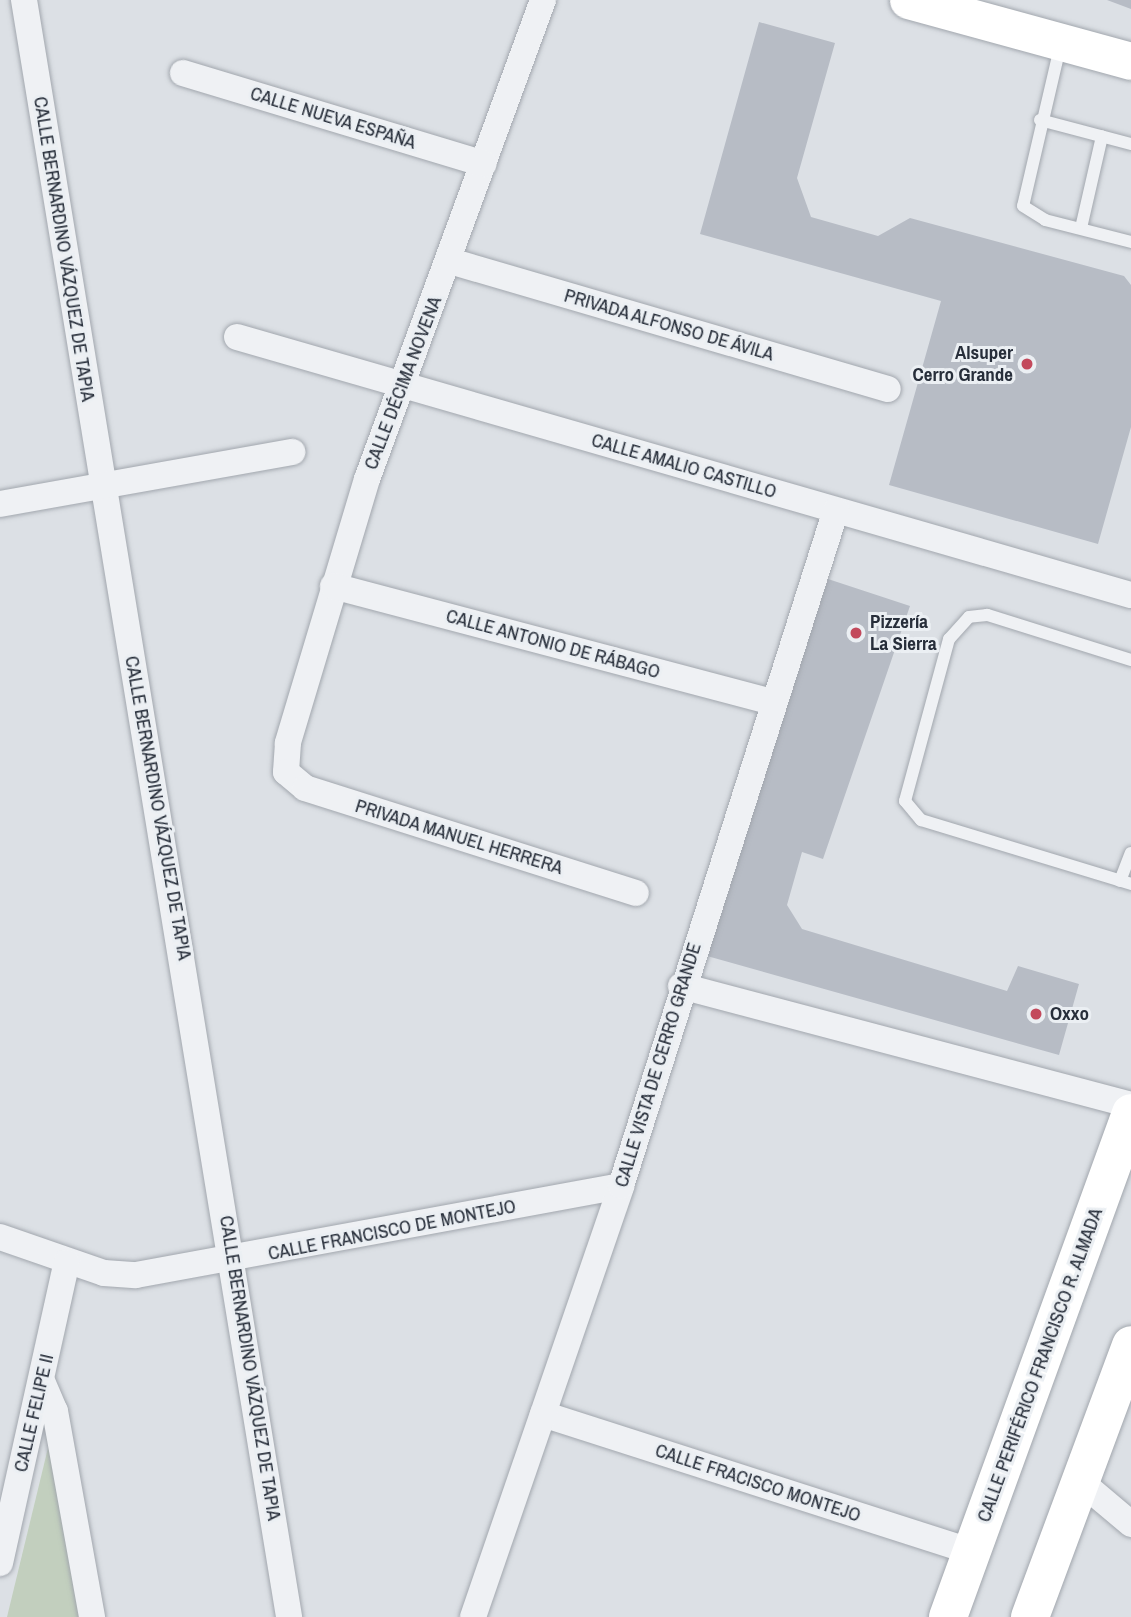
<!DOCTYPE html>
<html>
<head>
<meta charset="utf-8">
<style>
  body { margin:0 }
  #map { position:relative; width:1131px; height:1617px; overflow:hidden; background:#dce0e5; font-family:"Archivo Narrow",sans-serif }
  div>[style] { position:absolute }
  .green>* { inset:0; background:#c2cfbe }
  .building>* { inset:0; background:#b7bcc5 }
  .roads { filter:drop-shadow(0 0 2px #a2a7ae) drop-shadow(0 0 2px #a2a7ae) }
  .service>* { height:12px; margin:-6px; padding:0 6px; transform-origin:6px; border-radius:6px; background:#eff1f4 }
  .minor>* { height:26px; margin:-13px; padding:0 13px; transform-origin:13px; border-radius:13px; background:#eff1f4 }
  .secondary>* { height:37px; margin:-18.5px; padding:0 18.5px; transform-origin:18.5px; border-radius:18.5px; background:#fff }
  .trunk>* { height:38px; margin:-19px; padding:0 19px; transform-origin:19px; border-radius:19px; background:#fff }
  .dots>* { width:19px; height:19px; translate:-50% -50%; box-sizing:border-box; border:4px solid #ebeff3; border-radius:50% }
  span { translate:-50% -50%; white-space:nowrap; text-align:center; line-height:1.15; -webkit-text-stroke:6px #ebeff3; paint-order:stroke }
  .street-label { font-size:19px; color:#272e3a }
  .poi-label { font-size:19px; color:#272e3a; font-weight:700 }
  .right { translate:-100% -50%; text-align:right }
  .left { translate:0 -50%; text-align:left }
</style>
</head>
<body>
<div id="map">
  <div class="green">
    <i style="clip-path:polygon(55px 1419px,87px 1617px,7px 1617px)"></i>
  </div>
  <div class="building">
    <i style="clip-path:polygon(1107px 0,1131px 0,1131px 9px)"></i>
    <i style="clip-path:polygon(759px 22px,835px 43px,797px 178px,811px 217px,878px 236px,910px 218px,1124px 276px,1131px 285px,1131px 427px,1098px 544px,889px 485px,941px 301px,700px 234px)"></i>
    <i style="clip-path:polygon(828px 579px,910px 606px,823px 859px,802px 852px,787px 905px,802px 929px,1007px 991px,1018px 966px,1079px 984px,1059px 1055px,700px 954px)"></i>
  </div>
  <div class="roads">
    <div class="service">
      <i style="left:1061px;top:43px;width:167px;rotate:103.1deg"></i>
      <i style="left:1023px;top:206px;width:26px;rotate:32deg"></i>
      <i style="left:1045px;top:220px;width:89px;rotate:14.3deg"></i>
      <i style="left:1040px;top:120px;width:94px;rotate:14.8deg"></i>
      <i style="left:1081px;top:228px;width:94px;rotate:-77.1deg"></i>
      <i style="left:1131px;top:660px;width:151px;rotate:-162.6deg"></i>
      <i style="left:987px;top:615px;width:18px;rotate:174deg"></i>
      <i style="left:969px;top:617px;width:30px;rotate:132deg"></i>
      <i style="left:949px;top:639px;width:168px;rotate:105.2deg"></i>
      <i style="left:905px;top:801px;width:25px;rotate:50deg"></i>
      <i style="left:921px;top:820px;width:220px;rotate:16.9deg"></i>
      <i style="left:1120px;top:881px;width:30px;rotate:-69deg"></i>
    </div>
    <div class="minor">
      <i style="left:24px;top:0;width:1639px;rotate:80.69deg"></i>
      <i style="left:543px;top:0;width:510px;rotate:110.17deg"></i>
      <i style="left:367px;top:479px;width:276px;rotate:106.7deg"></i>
      <i style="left:288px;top:743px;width:29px;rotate:94deg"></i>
      <i style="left:286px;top:772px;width:25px;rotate:40deg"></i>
      <i style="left:305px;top:788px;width:347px;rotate:17.6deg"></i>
      <i style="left:183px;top:73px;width:314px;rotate:16.8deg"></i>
      <i style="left:450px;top:261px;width:456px;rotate:16.3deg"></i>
      <i style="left:237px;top:337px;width:930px;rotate:16.1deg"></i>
      <i style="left:0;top:504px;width:297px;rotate:-10.1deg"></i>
      <i style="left:333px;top:586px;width:455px;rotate:14.8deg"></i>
      <i style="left:681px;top:986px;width:465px;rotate:14.8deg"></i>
      <i style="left:0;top:1237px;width:110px;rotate:19.1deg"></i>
      <i style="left:104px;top:1273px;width:32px;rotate:4deg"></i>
      <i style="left:136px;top:1275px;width:493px;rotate:-10.4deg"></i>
      <i style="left:42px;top:1381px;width:33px;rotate:67deg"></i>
      <i style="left:55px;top:1411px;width:209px;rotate:79.8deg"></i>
      <i style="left:543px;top:1414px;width:452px;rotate:17.8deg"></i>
      <i style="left:1080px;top:1481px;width:67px;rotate:40.1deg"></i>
      <i style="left:0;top:1563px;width:308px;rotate:-77.5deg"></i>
      <i style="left:473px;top:1617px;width:456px;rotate:-71deg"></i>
      <i style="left:621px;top:1186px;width:709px;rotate:-72.36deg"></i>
    </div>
    <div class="secondary">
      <i style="left:908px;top:0;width:231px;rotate:15.3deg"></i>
    </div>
    <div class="trunk">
      <i style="left:948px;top:1617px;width:536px;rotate:-70.04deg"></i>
      <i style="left:1030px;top:1617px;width:290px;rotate:-69.6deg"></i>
    </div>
  </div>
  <div class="dots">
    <i style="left:1027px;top:364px;background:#c3495c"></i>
    <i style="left:856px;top:633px;background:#c3495c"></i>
    <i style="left:1036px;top:1014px;background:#c3495c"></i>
  </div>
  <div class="street-label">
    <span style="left:333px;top:118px;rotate:17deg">CALLE NUEVA ESPAÑA</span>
    <span style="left:64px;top:249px;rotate:81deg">CALLE BERNARDINO VÁZQUEZ DE TAPIA</span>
    <span style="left:669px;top:325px;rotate:16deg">PRIVADA ALFONSO DE ÁVILA</span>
    <span style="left:403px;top:383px;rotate:-69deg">CALLE DÉCIMA NOVENA</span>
    <span style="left:684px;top:466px;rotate:16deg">CALLE AMALIO CASTILLO</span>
    <span style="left:553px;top:644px;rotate:15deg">CALLE ANTONIO DE RÁBAGO</span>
    <span style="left:158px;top:808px;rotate:80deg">CALLE BERNARDINO VÁZQUEZ DE TAPIA</span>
    <span style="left:459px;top:837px;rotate:17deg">PRIVADA MANUEL HERRERA</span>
    <span style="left:658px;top:1065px;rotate:-73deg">CALLE VISTA DE CERRO GRANDE</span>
    <span style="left:392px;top:1230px;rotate:-11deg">CALLE FRANCISCO DE MONTEJO</span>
    <span style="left:1040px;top:1365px;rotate:-70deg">CALLE PERIFÉRICO FRANCISCO R. ALMADA</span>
    <span style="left:250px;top:1368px;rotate:81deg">CALLE BERNARDINO VÁZQUEZ DE TAPIA</span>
    <span style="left:34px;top:1413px;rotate:-77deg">CALLE FELIPE II</span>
    <span style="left:758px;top:1483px;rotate:18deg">CALLE FRACISCO MONTEJO</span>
  </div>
  <div class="poi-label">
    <span class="right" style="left:1013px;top:364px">Alsuper<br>Cerro Grande</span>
    <span class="left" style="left:870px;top:633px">Pizzería<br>La Sierra</span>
    <span class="left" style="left:1050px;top:1014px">Oxxo</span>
  </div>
</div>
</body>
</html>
